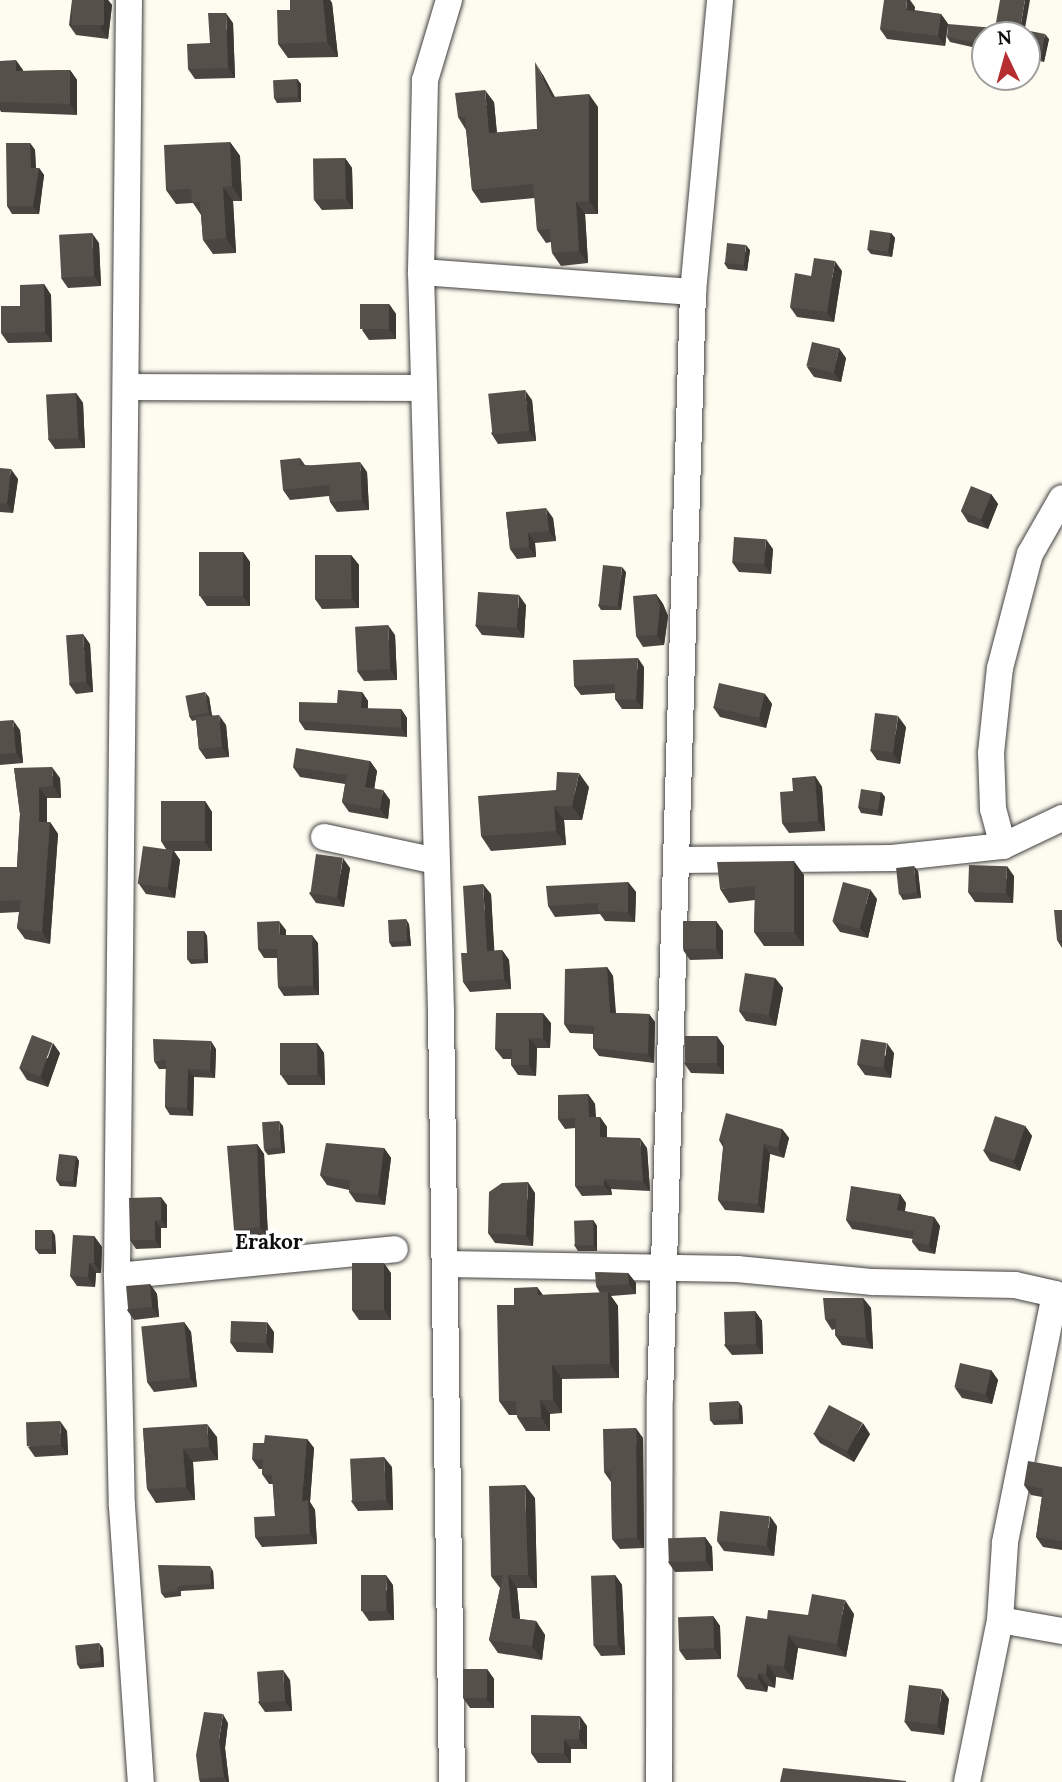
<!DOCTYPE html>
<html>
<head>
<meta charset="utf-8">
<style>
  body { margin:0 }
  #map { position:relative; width:1062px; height:1782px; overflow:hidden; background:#fefcf0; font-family:Lora,serif }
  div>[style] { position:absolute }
  .roads { filter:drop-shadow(0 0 2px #414141) drop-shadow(0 0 2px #414141) }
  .minor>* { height:26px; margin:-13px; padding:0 13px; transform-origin:13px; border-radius:13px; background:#fff }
  .wall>* { inset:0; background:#4a4540 }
  .shaded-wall>* { inset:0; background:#3c3834 }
  .building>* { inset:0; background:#56504b; transform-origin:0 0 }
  span { translate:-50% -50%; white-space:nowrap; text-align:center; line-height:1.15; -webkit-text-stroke:7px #fff; paint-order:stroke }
  .quarter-label { font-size:21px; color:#0e0e0e; font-weight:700 }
  .north { position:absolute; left:971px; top:21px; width:70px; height:70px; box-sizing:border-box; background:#fff; border:2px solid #9f9f9f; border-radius:50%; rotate:355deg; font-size:19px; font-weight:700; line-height:28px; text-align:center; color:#0e0e0e }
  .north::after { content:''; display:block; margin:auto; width:24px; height:32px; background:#b62e30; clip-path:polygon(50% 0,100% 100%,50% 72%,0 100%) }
</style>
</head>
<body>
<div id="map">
  <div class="roads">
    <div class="minor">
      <i style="left:129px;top:0;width:1276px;rotate:90.54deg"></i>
      <i style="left:117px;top:1276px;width:230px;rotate:88.8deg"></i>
      <i style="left:122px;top:1506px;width:277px;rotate:86.1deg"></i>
      <i style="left:449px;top:0;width:84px;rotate:106.7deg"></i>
      <i style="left:425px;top:80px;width:192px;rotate:91.2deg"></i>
      <i style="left:421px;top:272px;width:741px;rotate:88.45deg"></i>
      <i style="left:441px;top:1013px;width:769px;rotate:89.18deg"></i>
      <i style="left:421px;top:272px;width:273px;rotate:4.2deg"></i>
      <i style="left:126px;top:387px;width:296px;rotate:0.2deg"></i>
      <i style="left:324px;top:837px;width:115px;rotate:12.1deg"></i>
      <i style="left:1003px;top:846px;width:38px;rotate:-105deg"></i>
      <i style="left:993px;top:809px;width:56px;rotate:-92deg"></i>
      <i style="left:991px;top:753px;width:85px;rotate:-84deg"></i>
      <i style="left:1000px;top:668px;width:118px;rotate:-75.3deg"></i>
      <i style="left:1030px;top:554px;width:64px;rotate:-60.3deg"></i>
      <i style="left:677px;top:860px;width:215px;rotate:-0.5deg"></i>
      <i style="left:892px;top:858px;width:112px;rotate:-6.2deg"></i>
      <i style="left:1003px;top:846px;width:65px;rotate:-25.4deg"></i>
      <i style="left:446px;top:1264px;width:291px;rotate:1deg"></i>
      <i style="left:737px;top:1269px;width:137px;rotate:5.5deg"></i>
      <i style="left:873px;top:1282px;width:142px;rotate:1.2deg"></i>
      <i style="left:1015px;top:1285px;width:41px;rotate:12.7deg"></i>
      <i style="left:1055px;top:1294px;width:254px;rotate:101.4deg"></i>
      <i style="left:1005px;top:1543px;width:77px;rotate:93.7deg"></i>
      <i style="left:1000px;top:1620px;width:165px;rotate:101.5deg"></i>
      <i style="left:117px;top:1276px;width:279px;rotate:-5.5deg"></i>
      <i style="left:1000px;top:1620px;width:63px;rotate:10.1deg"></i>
      <i style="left:659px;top:1782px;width:385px;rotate:-89.9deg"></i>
      <i style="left:660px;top:1397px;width:1105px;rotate:-88.29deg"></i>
      <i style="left:693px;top:292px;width:293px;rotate:-84.7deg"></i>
    </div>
  </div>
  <div class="wall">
    <i style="clip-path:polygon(72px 0,108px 0,112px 5px,108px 39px,76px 35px,69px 25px)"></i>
    <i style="clip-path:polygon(290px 0,330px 0,332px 3px,338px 57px,288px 58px,278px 44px,290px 10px)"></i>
    <i style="clip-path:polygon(915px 7px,914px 10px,941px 14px,948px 24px,945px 46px,887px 39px,880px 29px)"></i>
    <i style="clip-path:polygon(233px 23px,235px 78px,195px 79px,188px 69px)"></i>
    <i style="clip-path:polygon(995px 28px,1024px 30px,1049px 39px,1044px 62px,1027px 58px,1027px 35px,985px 35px,985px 50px,950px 42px,947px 37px)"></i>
    <i style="clip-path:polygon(0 61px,23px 71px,70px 70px,77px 80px,77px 115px,1px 112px,0 110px)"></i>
    <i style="clip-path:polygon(543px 75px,555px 97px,598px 107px,598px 214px,585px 214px,588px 263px,561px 266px,552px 253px,551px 242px,546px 243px,537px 230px,535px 198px,481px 203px,472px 190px,466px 130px,458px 117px,494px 102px,497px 133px,537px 129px)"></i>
    <i style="clip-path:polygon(297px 79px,301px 84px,301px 102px,277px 103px,274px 98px)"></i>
    <i style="clip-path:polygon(230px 142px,240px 156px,242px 201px,233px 201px,236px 253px,213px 254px,203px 240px,201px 215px,193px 203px,176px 204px,166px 190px)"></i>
    <i style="clip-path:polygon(30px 143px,35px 150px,36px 168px,39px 168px,44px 175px,39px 214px,12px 214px,7px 206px)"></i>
    <i style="clip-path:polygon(345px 158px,352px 168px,353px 209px,322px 210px,314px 200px)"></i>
    <i style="clip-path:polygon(891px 233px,895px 238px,892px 257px,871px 254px,867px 249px)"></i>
    <i style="clip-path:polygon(99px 243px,101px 286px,68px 288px,61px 278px)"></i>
    <i style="clip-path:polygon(750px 250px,747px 271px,728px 269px,724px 263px)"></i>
    <i style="clip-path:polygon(842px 271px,834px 322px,797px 317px,790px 307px)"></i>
    <i style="clip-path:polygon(44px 284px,51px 295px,52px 342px,8px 343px,1px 333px)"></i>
    <i style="clip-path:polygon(389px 304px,396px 314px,396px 339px,369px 340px,362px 330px)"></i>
    <i style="clip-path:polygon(846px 358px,841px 382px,814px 377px,807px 367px)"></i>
    <i style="clip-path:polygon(76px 393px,83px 403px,85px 448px,55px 449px,48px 439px)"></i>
    <i style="clip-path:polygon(532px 400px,536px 441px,498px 444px,491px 433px)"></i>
    <i style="clip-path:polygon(300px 458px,305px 465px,367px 472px,369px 510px,337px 512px,330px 502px,329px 496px,290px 500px,283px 490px)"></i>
    <i style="clip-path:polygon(0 468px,18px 479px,13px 513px,0 512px)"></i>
    <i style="clip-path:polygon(991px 494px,998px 504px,988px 529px,968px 522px,961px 511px)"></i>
    <i style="clip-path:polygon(506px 512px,553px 518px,556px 541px,535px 543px,536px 557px,517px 559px,510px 549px)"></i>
    <i style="clip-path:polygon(773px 549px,771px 574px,739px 572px,732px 562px)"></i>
    <i style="clip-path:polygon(243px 552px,250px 562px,250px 606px,207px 606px,200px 596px)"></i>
    <i style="clip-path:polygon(351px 555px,359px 565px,359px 608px,322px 609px,315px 599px)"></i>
    <i style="clip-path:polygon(626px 572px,621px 610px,601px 610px,598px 605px)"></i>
    <i style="clip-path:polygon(656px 594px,663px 604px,668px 616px,664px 645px,643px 647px,636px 636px)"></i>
    <i style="clip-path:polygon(526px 605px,524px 638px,482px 635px,475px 625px)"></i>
    <i style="clip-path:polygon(395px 635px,397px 680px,364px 681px,357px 671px)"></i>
    <i style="clip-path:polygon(90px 644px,93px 692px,76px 694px,69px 684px)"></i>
    <i style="clip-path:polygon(644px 667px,643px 709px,622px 709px,615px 699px,615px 693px,581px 695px,574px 686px)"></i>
    <i style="clip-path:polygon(362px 692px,368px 701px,368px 709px,401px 709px,407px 718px,407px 737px,305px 730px,299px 721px)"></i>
    <i style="clip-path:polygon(765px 694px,772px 704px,766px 728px,720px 717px,713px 707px)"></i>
    <i style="clip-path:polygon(209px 697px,212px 715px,226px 725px,229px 757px,206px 759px,199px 749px,196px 720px,192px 721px,189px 716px)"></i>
    <i style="clip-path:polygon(0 721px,20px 730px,23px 763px,0 765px)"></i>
    <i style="clip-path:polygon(906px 727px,900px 764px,877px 760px,870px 750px)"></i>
    <i style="clip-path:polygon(370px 761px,377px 771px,374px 788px,390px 800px,388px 819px,349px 812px,342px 802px,345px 784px,300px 777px,293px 767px)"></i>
    <i style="clip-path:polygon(14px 768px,60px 778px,61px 798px,47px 798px,47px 822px,50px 822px,58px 834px,50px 944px,25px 939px,17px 928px,19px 912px,0 913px,0 867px,17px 867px,20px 814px)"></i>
    <i style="clip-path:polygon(815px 776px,822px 787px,825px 831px,789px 833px,782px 823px,793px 791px)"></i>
    <i style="clip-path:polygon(589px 787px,582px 820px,564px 820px,566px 845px,491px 851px,481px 836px)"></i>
    <i style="clip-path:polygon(881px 792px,885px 797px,882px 816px,861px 813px,858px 807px)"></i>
    <i style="clip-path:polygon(205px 801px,212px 812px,212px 851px,174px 851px,180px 860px,175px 898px,146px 894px,139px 884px,166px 849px,161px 841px)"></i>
    <i style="clip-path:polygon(350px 868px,344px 907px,316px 903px,309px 893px)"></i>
    <i style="clip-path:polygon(918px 871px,921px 898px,903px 900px,900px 895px)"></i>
    <i style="clip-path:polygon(804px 875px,804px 946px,764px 946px,754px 932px,755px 900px,729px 903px,720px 889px)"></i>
    <i style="clip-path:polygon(1014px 876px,1013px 903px,975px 902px,968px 892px)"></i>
    <i style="clip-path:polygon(628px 882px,636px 892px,635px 922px,605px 921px,600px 914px,555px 917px,548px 906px)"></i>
    <i style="clip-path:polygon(491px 894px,494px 951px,502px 950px,509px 960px,511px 989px,470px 992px,463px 982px,467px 953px)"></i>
    <i style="clip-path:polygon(877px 899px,868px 938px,840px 932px,833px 922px)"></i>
    <i style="clip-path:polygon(1062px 910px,1062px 948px,1057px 940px)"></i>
    <i style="clip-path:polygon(716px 921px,723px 931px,723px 959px,690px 960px,683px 950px)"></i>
    <i style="clip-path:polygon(409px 924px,411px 946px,392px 947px,389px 942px)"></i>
    <i style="clip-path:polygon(286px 930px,286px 935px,318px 943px,319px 995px,284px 996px,278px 987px,277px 958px,264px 958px,258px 949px)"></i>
    <i style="clip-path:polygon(204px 931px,207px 936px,208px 963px,191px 964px,187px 959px)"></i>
    <i style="clip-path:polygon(607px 967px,613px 976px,616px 1013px,649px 1014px,655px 1022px,654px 1063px,599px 1056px,593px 1048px,593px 1034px,570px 1033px,564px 1024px)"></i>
    <i style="clip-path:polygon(775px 978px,783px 988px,776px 1026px,746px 1021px,739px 1011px)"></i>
    <i style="clip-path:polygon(551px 1023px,550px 1048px,537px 1048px,536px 1076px,518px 1075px,511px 1065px,511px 1059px,503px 1059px,495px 1049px)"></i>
    <i style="clip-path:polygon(317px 1043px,324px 1053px,325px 1085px,288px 1085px,281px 1075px)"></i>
    <i style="clip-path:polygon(724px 1046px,724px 1074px,691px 1073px,684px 1063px)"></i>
    <i style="clip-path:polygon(216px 1049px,215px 1078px,194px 1077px,193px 1116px,170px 1115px,165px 1107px,166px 1069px,159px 1069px,154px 1061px)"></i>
    <i style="clip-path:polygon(60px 1053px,48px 1087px,27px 1080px,20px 1069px)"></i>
    <i style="clip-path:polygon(894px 1053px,891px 1078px,865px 1075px,857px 1064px)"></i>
    <i style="clip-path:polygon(588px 1094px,595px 1104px,596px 1117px,600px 1117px,607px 1127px,607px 1137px,647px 1148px,650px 1191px,611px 1189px,612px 1195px,582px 1196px,575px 1186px,575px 1128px,565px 1129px,558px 1119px)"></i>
    <i style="clip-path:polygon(283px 1126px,285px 1153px,268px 1155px,264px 1150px)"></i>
    <i style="clip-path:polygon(1025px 1126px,1032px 1136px,1020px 1171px,990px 1161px,983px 1150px)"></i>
    <i style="clip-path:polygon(782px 1129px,789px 1138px,784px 1158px,770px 1154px,764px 1213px,725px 1210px,718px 1200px,723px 1147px,719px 1140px)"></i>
    <i style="clip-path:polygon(257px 1144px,264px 1154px,268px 1237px,241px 1240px,234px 1230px)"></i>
    <i style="clip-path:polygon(384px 1148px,391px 1158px,385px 1205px,356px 1202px,349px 1192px,349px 1190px,327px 1185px,320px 1175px)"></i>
    <i style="clip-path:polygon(76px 1156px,79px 1161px,76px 1187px,60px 1186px,56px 1180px)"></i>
    <i style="clip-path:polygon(535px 1193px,533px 1246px,495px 1243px,488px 1233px)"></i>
    <i style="clip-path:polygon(900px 1194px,906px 1203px,905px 1211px,934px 1217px,940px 1226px,935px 1254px,919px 1251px,912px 1242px,913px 1239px,852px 1229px,846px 1220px)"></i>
    <i style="clip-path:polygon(167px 1205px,167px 1228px,161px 1228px,161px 1248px,136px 1249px,130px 1240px)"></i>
    <i style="clip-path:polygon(593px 1220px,597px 1226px,597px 1251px,578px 1251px,574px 1245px)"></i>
    <i style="clip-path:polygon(55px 1235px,56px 1254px,39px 1254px,35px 1249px)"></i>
    <i style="clip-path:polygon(94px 1236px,102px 1247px,101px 1273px,96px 1273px,95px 1287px,77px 1286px,70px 1276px)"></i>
    <i style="clip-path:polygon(391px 1273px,391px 1320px,359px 1320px,352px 1310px)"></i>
    <i style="clip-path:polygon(628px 1273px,636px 1283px,636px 1294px,611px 1296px,618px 1306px,619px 1378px,562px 1379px,562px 1413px,550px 1414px,550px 1431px,526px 1431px,517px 1417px,517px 1415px,509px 1415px,499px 1401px,514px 1305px,537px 1287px,543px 1295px,600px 1293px,596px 1286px)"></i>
    <i style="clip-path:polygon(150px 1284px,157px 1294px,159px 1317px,134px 1320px,127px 1310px)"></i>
    <i style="clip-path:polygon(863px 1298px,871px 1308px,873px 1349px,842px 1345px,835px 1335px,835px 1329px,832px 1330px,825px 1319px)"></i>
    <i style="clip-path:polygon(755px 1311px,762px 1321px,763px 1354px,732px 1355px,724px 1345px)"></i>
    <i style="clip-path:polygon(184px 1322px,191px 1332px,197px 1387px,154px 1392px,147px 1382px)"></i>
    <i style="clip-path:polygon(274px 1332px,273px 1353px,237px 1352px,230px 1342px)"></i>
    <i style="clip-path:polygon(991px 1370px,998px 1380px,992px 1404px,962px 1398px,955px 1388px)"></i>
    <i style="clip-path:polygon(742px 1406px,743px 1424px,714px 1425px,710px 1420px)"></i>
    <i style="clip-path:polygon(143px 1428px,217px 1437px,218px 1460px,193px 1462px,195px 1500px,156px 1503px,147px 1489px)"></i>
    <i style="clip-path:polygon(67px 1431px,68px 1455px,35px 1457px,28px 1447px)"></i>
    <i style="clip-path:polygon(813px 1433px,870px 1434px,854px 1462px,820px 1443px)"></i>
    <i style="clip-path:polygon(643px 1438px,644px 1548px,620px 1549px,612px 1539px,611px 1482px,604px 1472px)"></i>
    <i style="clip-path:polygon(307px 1439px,314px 1448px,310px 1502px,315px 1510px,317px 1544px,262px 1547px,255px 1537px,275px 1516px,273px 1484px,269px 1484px,262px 1474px,262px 1469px,259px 1469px,252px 1459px,264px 1443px)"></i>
    <i style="clip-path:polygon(392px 1467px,393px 1510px,358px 1511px,351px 1501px)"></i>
    <i style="clip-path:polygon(1062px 1467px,1062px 1550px,1043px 1547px,1036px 1537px,1042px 1497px,1031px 1495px,1024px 1485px)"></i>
    <i style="clip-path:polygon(535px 1498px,537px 1588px,517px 1588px,520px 1619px,536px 1621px,545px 1635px,542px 1660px,498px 1653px,489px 1640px,500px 1588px,491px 1576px)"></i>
    <i style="clip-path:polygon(777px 1526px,774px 1556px,724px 1551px,717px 1541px)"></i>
    <i style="clip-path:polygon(705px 1537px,712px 1547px,713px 1571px,675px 1572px,668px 1562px)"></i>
    <i style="clip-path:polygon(213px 1571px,214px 1589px,181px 1591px,181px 1596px,165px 1598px,161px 1593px)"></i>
    <i style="clip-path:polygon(615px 1575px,622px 1585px,625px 1655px,601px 1656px,594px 1646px)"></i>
    <i style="clip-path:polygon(393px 1585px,394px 1620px,369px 1621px,362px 1611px)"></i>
    <i style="clip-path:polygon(854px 1614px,846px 1657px,798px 1648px,793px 1680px,776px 1677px,775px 1688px,768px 1686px,767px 1692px,746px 1689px,737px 1676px,767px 1619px)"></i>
    <i style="clip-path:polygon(713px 1616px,720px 1626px,721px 1659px,686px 1660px,679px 1650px)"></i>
    <i style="clip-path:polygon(103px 1648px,104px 1667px,80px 1669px,77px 1664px)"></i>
    <i style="clip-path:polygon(487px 1669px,494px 1679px,494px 1708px,470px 1708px,463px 1698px)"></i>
    <i style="clip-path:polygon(290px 1680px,292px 1711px,265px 1712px,258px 1702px)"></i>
    <i style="clip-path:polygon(949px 1699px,944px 1735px,911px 1731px,904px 1721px)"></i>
    <i style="clip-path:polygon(228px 1723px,225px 1748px,229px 1782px,200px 1782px,199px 1779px)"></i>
    <i style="clip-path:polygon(587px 1726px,587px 1749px,571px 1749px,571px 1763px,538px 1763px,531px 1753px)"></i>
  </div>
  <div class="shaded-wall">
    <i style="clip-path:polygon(104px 0,108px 0,112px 5px,108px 39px,101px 28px)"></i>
    <i style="clip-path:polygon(323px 0,330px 0,332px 3px,338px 57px,327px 42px)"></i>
    <i style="clip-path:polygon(907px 0,910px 0,915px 7px,913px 20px,906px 10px)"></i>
    <i style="clip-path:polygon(1025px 0,1030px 0,1024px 34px,1020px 29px)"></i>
    <i style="clip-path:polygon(226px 13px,233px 23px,235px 78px,228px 68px)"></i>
    <i style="clip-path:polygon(941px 14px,948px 24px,945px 46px,938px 36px)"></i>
    <i style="clip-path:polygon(1045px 34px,1049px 39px,1044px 62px,1041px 57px)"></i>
    <i style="clip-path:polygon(16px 60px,23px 70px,23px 81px,16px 71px)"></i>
    <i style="clip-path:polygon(535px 62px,543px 75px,561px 110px,552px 97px)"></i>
    <i style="clip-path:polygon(70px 70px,77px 80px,77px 115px,70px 104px)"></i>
    <i style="clip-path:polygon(297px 79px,301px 84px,301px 102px,298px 97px)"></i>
    <i style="clip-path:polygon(485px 90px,494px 102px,498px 146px,489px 133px)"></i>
    <i style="clip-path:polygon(589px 94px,598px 107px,598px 214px,589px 201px)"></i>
    <i style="clip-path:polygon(230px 142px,240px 156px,242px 201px,232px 186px)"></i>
    <i style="clip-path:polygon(30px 143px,35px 150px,36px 176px,31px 168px)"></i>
    <i style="clip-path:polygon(345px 158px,352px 168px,353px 209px,346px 199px)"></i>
    <i style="clip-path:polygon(39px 168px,44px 175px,39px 214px,33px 206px)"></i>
    <i style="clip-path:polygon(223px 187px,233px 201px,236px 253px,226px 238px)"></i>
    <i style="clip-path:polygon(576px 202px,585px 214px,588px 263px,579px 251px)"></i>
    <i style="clip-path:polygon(92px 233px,99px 243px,101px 286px,94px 276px)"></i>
    <i style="clip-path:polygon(891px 233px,895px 238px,892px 257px,888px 252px)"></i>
    <i style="clip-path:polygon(746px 245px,750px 250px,747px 271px,744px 266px)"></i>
    <i style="clip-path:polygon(835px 261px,842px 271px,834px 322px,827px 312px)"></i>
    <i style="clip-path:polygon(44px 284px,51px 295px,52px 342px,45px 332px)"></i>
    <i style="clip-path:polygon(389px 304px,396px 314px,396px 339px,389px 329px)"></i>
    <i style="clip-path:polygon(839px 348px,846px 358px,841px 382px,834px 372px)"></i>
    <i style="clip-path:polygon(525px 390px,532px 400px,536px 441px,529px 431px)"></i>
    <i style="clip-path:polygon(76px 393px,83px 403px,85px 448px,78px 438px)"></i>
    <i style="clip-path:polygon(360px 462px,367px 472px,369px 510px,362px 500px)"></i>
    <i style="clip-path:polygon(11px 469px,18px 479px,13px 513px,7px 504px)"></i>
    <i style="clip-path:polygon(991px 494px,998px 504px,988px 529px,980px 519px)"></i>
    <i style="clip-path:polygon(546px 508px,553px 518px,556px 541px,549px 531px)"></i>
    <i style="clip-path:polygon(528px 533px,535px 543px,536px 557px,529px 547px)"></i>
    <i style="clip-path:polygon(766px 539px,773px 549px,771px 574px,764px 564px)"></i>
    <i style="clip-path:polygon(243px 552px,250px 562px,250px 606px,243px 596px)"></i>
    <i style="clip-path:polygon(351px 555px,359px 565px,359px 608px,352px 598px)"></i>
    <i style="clip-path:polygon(622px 567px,626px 572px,621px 610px,618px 605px)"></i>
    <i style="clip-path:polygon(656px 594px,663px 604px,668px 616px,664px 645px,657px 635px)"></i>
    <i style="clip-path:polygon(519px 595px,526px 605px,524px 638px,517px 628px)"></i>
    <i style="clip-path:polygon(388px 625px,395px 635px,397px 680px,390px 669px)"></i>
    <i style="clip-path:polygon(83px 634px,90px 644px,93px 692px,86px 682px)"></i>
    <i style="clip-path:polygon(638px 658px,644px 667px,643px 709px,636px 700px)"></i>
    <i style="clip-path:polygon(205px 692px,209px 697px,212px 718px,209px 713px)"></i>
    <i style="clip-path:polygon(362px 692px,368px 701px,367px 717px,361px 708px)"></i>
    <i style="clip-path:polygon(765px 694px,772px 704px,766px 728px,759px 718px)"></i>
    <i style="clip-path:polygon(401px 709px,407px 718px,407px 737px,401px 728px)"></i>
    <i style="clip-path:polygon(219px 715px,226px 725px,229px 757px,222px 747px)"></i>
    <i style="clip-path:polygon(898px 716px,906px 727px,900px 764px,893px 753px)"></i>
    <i style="clip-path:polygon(13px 720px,20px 730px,23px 763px,16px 753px)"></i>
    <i style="clip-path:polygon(370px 761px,377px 771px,373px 797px,365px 787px)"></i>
    <i style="clip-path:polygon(52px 767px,60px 778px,61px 798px,53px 786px)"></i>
    <i style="clip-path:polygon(579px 773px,589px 787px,582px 820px,572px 806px)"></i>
    <i style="clip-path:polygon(815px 776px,822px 787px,825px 831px,818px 821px)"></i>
    <i style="clip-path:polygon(39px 787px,47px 798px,47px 833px,39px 822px)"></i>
    <i style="clip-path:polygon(383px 790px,390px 800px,388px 819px,380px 809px)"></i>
    <i style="clip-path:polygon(881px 792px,885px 797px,882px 816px,878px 811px)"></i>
    <i style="clip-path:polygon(205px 801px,212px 812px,212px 851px,204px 841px)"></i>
    <i style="clip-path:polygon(554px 806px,564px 820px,566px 845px,556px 831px)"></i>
    <i style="clip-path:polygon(50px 822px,58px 834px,50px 944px,42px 932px)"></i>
    <i style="clip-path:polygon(173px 850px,180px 860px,175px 898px,168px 888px)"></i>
    <i style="clip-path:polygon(343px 858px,350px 868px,344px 907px,337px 897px)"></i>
    <i style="clip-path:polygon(794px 861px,804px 875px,804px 946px,794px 932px)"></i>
    <i style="clip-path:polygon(914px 866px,918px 871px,921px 898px,917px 893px)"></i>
    <i style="clip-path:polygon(1007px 866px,1014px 876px,1013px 903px,1006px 892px)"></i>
    <i style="clip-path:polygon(628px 882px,636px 892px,635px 922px,628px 912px)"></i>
    <i style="clip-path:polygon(483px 884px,491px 894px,495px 961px,487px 951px)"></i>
    <i style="clip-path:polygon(870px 889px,877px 899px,868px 938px,860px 928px)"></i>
    <i style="clip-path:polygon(406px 919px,409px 924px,411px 946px,407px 941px)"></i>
    <i style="clip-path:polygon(279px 921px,286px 930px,286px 944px,280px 935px)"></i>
    <i style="clip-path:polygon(716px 921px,723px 931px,723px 959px,716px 949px)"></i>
    <i style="clip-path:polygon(204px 931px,207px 936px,208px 963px,204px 958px)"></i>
    <i style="clip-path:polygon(312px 935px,318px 943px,319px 995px,313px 986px)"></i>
    <i style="clip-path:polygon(502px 950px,509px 960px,511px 989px,504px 979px)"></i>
    <i style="clip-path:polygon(607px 967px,613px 976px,616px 1021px,610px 1013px)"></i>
    <i style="clip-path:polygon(775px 978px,783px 988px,776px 1026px,769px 1016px)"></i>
    <i style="clip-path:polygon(543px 1013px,551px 1023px,550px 1048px,543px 1038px)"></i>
    <i style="clip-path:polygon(649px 1014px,655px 1022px,654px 1063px,648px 1054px)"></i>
    <i style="clip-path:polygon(717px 1036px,724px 1046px,724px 1074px,717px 1064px)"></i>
    <i style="clip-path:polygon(529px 1038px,537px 1048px,536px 1076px,529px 1065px)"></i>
    <i style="clip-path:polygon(211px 1041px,216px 1049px,215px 1078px,210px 1070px)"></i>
    <i style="clip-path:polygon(53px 1043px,60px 1053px,48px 1087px,41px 1077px)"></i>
    <i style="clip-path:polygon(317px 1043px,324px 1053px,325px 1085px,318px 1074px)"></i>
    <i style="clip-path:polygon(887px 1043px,894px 1053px,891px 1078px,884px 1068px)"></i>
    <i style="clip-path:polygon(188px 1069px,194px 1077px,193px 1116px,187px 1108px)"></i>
    <i style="clip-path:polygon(588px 1094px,595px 1104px,596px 1128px,589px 1117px)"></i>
    <i style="clip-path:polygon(600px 1117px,607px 1127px,607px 1147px,600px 1137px)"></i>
    <i style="clip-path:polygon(279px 1121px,283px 1126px,285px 1153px,281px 1148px)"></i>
    <i style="clip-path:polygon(1025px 1126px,1032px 1136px,1020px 1171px,1013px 1161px)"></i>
    <i style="clip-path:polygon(782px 1129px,789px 1138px,784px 1158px,778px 1148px)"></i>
    <i style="clip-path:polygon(640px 1138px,647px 1148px,650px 1191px,643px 1181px)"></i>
    <i style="clip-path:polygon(257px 1144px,264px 1154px,268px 1237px,260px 1227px)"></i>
    <i style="clip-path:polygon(764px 1144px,770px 1154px,764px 1213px,758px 1204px)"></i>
    <i style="clip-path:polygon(384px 1148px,391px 1158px,385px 1205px,378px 1195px)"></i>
    <i style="clip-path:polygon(76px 1156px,79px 1161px,76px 1187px,73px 1182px)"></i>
    <i style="clip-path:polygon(604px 1179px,611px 1189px,612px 1195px,604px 1185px)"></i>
    <i style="clip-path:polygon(528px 1182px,535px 1193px,533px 1246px,526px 1235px)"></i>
    <i style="clip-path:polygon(900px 1194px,906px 1203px,903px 1219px,897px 1210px)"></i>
    <i style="clip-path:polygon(161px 1197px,167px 1205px,167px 1228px,161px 1220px)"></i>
    <i style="clip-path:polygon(934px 1217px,940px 1226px,935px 1254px,929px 1245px)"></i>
    <i style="clip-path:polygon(155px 1220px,161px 1228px,161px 1248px,155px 1240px)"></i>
    <i style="clip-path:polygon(593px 1220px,597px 1226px,597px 1251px,594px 1245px)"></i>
    <i style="clip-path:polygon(52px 1230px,55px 1235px,56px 1254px,52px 1249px)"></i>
    <i style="clip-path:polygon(94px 1236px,102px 1247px,101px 1273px,94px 1263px)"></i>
    <i style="clip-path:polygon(89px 1263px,96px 1273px,95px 1287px,88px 1277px)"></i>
    <i style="clip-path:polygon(384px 1263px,391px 1273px,391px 1320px,384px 1309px)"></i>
    <i style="clip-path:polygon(628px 1273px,636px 1283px,636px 1294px,629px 1284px)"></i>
    <i style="clip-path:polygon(150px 1284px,157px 1294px,159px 1317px,152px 1307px)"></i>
    <i style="clip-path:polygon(537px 1287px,547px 1301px,538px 1295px)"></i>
    <i style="clip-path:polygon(608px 1292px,618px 1306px,619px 1378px,610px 1364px)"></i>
    <i style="clip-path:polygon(863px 1298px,871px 1308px,873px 1349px,866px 1338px)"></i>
    <i style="clip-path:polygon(755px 1311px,762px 1321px,763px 1354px,756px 1344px)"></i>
    <i style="clip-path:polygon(184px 1322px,191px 1332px,197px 1387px,190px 1378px)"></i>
    <i style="clip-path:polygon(267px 1322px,274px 1332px,273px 1353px,266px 1343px)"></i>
    <i style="clip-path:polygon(552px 1365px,562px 1379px,562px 1413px,553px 1400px)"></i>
    <i style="clip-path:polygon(991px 1370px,998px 1380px,992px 1404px,985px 1394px)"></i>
    <i style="clip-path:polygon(540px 1400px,550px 1414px,550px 1431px,541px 1417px)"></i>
    <i style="clip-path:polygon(738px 1401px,742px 1406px,743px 1424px,739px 1419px)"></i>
    <i style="clip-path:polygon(60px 1421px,67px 1431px,68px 1455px,61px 1445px)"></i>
    <i style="clip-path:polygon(863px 1423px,870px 1434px,854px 1462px,846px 1451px)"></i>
    <i style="clip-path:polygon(207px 1424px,217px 1437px,218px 1460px,209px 1447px)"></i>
    <i style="clip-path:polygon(636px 1428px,643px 1438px,644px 1548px,637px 1538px)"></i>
    <i style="clip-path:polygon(307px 1439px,314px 1448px,310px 1502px,315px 1510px,317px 1544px,310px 1534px,302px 1501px)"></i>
    <i style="clip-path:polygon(183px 1449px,193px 1462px,195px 1500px,186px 1487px)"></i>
    <i style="clip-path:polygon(384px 1457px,392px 1467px,393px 1510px,386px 1500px)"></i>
    <i style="clip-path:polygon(525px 1485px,535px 1498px,537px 1588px,528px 1575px)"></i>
    <i style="clip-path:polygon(770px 1516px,777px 1526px,774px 1556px,767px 1546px)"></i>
    <i style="clip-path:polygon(705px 1537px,712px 1547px,713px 1571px,706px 1561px)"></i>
    <i style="clip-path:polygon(210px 1566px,213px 1571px,214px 1589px,211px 1584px)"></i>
    <i style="clip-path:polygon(386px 1575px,393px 1585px,394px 1620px,387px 1610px)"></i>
    <i style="clip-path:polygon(508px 1575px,517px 1588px,521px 1631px,512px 1618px)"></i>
    <i style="clip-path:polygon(615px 1575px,622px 1585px,625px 1655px,618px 1645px)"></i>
    <i style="clip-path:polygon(845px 1600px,854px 1614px,846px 1657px,837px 1644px)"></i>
    <i style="clip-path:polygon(713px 1616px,720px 1626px,721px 1659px,714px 1648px)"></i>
    <i style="clip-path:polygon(536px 1621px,545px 1635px,542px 1660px,532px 1646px)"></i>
    <i style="clip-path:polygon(788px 1635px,798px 1648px,793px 1680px,784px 1667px)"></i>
    <i style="clip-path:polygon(99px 1643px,103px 1648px,104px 1667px,101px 1662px)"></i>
    <i style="clip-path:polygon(767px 1664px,776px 1677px,775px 1688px,766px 1674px)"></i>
    <i style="clip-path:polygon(487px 1669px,494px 1679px,494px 1708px,486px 1698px)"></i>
    <i style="clip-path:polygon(283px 1670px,290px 1680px,292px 1711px,285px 1701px)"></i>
    <i style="clip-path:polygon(758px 1673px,768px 1686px,767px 1692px,758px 1679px)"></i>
    <i style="clip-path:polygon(942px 1689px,949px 1699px,944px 1735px,937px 1725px)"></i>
    <i style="clip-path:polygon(223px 1714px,228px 1723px,225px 1748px,229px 1782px,228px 1782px,224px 1777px,219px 1740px)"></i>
    <i style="clip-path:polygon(580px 1716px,587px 1726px,587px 1749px,579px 1739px)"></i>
    <i style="clip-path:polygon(564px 1739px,571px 1749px,571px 1763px,564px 1753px)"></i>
  </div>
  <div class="building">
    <i style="left:72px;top:0;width:32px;height:25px"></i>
    <i style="clip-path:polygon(290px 0,323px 0,327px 42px,278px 44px,277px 10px,290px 10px)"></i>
    <i style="clip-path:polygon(884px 0,907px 0,906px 10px,941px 14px,938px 36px,880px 29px)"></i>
    <i style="clip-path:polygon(1000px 0,1025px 0,1020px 29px,1045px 34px,1041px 57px,1027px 54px,1027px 35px,985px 35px,985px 45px,947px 37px,948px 24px,995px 28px)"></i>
    <i style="clip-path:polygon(208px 13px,226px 13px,228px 68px,188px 69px,187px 44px,210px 43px)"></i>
    <i style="clip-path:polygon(16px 60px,16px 71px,70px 70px,70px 104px,0 102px,0 61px)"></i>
    <i style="clip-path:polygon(535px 62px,552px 97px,589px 94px,589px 201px,576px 202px,579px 251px,552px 253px,550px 229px,537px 230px,533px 184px,472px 190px,465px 117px,458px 117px,455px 93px,485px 90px,489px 133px,537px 129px)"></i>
    <i style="left:297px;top:79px;width:18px;height:24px;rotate:87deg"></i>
    <i style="clip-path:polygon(230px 142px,232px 186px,223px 187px,226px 238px,203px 240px,200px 202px,192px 202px,191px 189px,166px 190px,164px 145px)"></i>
    <i style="clip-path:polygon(6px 143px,30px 143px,31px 168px,39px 168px,33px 206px,7px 206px)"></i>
    <i style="left:345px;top:158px;width:41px;height:32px;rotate:89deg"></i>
    <i style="left:870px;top:230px;width:21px;height:19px;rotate:8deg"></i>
    <i style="left:92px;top:233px;width:43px;height:33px;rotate:87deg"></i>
    <i style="left:727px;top:243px;width:19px;height:20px;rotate:6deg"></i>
    <i style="clip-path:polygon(814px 258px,835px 261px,827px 312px,790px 307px,795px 273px,811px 276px)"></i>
    <i style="clip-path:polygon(44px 284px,45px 332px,1px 333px,1px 306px,20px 306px,20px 285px)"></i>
    <i style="left:389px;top:304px;width:25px;height:29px;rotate:90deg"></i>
    <i style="left:812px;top:342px;width:28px;height:25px;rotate:13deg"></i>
    <i style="left:525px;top:390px;width:41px;height:37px;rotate:84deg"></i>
    <i style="left:76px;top:393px;width:45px;height:30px;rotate:87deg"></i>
    <i style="clip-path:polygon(300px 458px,300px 466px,360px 462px,362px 500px,330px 502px,329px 485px,283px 490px,280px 460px)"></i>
    <i style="clip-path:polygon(0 468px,11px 469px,7px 504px,0 503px)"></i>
    <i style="left:971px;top:486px;width:22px;height:27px;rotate:22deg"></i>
    <i style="clip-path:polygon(546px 508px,549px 531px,528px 533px,529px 547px,510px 549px,506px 512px)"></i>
    <i style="left:734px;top:537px;width:32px;height:25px;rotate:4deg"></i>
    <i style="left:243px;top:552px;width:44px;height:44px;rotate:90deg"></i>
    <i style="left:315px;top:555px;width:36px;height:44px"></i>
    <i style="left:603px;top:565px;width:19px;height:40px;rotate:6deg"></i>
    <i style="left:478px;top:592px;width:41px;height:33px;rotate:4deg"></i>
    <i style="clip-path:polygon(656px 594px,660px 606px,657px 635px,636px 636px,633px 596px)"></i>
    <i style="left:388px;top:625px;width:44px;height:33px;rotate:87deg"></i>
    <i style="left:83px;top:634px;width:48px;height:17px;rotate:86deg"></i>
    <i style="clip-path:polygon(638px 658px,636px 700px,615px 699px,615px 684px,574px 686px,573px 660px)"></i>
    <i style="left:719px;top:683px;width:47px;height:25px;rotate:13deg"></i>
    <i style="clip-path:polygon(338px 690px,362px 692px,361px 708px,401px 709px,401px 728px,299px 721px,299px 702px,337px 703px)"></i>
    <i style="left:205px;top:692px;width:21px;height:20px;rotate:79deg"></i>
    <i style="left:875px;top:713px;width:23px;height:37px;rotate:7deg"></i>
    <i style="left:219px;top:715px;width:32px;height:23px;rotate:85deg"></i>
    <i style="clip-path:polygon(13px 720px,16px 753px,0 754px,0 721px)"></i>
    <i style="clip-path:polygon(296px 748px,370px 761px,365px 787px,383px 790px,380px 809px,342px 802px,347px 775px,293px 767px)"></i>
    <i style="clip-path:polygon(52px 767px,53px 786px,39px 787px,39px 822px,50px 822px,42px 932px,17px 928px,21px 900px,0 901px,0 867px,17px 867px,20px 814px,14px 768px)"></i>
    <i style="clip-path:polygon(557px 772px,579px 773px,572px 806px,554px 806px,556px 831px,481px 836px,478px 796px,556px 790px)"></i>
    <i style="clip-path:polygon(815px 776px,818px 821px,782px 823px,780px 792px,793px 791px,792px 778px)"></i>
    <i style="left:861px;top:789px;width:20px;height:18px;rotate:9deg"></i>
    <i style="left:161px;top:801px;width:44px;height:40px"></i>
    <i style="left:143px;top:846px;width:30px;height:38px;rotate:8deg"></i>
    <i style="left:316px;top:854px;width:27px;height:40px;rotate:8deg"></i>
    <i style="clip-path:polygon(794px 861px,794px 932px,754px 932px,755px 886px,720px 889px,717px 862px)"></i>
    <i style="left:969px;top:865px;width:38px;height:27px;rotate:2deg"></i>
    <i style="left:914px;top:866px;width:27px;height:18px;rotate:84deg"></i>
    <i style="clip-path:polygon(628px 882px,628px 912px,598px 911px,598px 903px,548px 906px,546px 886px)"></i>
    <i style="left:843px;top:882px;width:28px;height:41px;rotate:15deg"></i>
    <i style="clip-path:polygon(483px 884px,487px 951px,502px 950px,504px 979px,463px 982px,461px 953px,467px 953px,463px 886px)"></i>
    <i style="clip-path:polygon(1054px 910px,1062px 910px,1062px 940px,1057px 940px)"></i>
    <i style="left:406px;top:919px;width:22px;height:18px;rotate:87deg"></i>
    <i style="clip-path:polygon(279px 921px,280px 935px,312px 935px,313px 986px,278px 987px,277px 949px,258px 949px,257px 922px)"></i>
    <i style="left:716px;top:921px;width:28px;height:33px;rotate:90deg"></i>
    <i style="left:187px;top:931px;width:17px;height:28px"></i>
    <i style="clip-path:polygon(607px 967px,610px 1013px,649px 1014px,648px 1054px,593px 1048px,594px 1026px,564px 1024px,565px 969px)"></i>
    <i style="left:745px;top:973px;width:30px;height:38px;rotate:9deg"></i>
    <i style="clip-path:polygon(496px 1013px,543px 1013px,543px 1038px,529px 1038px,529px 1065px,511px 1065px,512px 1049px,495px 1049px)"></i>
    <i style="left:32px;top:1035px;width:22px;height:36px;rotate:21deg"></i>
    <i style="left:685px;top:1036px;width:32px;height:27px"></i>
    <i style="clip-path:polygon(153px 1039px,211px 1041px,210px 1070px,188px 1069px,187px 1108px,165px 1107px,166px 1060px,154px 1061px)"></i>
    <i style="left:861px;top:1039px;width:26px;height:25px;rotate:9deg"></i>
    <i style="left:280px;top:1043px;width:37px;height:32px"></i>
    <i style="clip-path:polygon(588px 1094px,589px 1117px,600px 1117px,600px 1137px,640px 1138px,643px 1181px,604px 1179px,604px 1185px,575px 1186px,575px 1118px,558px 1119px,558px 1095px)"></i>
    <i style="clip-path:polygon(726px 1113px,782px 1129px,778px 1148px,764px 1144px,758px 1204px,718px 1200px,724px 1141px,719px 1140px)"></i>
    <i style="left:995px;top:1116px;width:32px;height:36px;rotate:18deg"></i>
    <i style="left:279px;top:1121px;width:27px;height:17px;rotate:86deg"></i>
    <i style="clip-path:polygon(326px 1143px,384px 1148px,378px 1195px,349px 1192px,350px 1181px,320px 1175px)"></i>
    <i style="clip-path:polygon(257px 1144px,260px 1227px,234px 1230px,227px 1146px)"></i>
    <i style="left:59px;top:1154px;width:17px;height:26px;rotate:7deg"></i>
    <i style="clip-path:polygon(528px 1182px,526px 1235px,488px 1233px,489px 1192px,502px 1183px)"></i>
    <i style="clip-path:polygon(851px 1186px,900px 1194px,897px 1210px,934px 1217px,929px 1245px,912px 1242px,914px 1231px,846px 1220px)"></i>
    <i style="clip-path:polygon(161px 1197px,161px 1220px,155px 1220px,155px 1240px,130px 1240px,129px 1198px)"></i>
    <i style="left:593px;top:1220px;width:25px;height:19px;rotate:88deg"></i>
    <i style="left:35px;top:1230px;width:17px;height:19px"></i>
    <i style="clip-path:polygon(73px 1235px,94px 1236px,94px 1263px,89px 1263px,88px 1277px,70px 1276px)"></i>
    <i style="left:352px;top:1263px;width:32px;height:47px"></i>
    <i style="clip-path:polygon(595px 1272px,628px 1273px,629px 1284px,596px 1286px)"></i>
    <i style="left:150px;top:1284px;width:23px;height:24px;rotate:85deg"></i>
    <i style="clip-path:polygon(537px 1287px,538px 1295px,608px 1292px,610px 1364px,552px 1365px,553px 1400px,540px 1400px,541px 1417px,517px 1417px,516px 1401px,499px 1401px,497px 1305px,514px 1305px,514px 1288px)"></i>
    <i style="clip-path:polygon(823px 1298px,863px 1298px,866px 1338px,835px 1335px,836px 1319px,825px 1319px)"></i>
    <i style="left:755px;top:1311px;width:33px;height:31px;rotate:88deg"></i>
    <i style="left:231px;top:1321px;width:36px;height:21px;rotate:2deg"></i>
    <i style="left:184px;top:1322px;width:56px;height:43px;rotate:84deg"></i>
    <i style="left:960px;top:1363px;width:32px;height:25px;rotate:13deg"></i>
    <i style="left:738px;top:1401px;width:18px;height:29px;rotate:87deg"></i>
    <i style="left:829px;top:1405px;width:38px;height:32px;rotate:28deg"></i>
    <i style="left:60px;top:1421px;width:24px;height:34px;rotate:88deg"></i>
    <i style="clip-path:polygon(207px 1424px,209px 1447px,183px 1449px,186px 1487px,147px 1489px,143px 1428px)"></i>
    <i style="clip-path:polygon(636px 1428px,637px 1538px,612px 1539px,611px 1471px,604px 1472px,603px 1429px)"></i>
    <i style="clip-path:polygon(265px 1435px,307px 1439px,302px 1501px,308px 1500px,310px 1534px,255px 1537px,254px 1517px,275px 1516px,272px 1475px,262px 1474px,263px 1460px,252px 1459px,253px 1443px,264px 1443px)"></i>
    <i style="left:384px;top:1457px;width:43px;height:34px;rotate:87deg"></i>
    <i style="clip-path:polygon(1028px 1461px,1062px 1467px,1062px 1541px,1036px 1537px,1043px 1489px,1024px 1485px)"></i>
    <i style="clip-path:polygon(525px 1485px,528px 1575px,508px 1575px,512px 1618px,536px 1621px,532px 1646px,489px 1640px,503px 1575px,491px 1576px,489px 1486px)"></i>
    <i style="left:720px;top:1511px;width:50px;height:30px;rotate:6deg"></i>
    <i style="left:705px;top:1537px;width:24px;height:37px;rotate:88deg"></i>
    <i style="clip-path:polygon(158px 1565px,210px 1566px,211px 1584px,177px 1586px,178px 1591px,161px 1593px)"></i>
    <i style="left:361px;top:1575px;width:25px;height:36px"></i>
    <i style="left:615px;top:1575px;width:70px;height:24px;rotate:88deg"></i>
    <i style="clip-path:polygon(812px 1594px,845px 1600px,837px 1644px,788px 1635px,784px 1667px,767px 1664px,766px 1674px,758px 1673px,758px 1679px,737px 1676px,746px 1616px,767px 1619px,768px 1610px,808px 1615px)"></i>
    <i style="left:713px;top:1616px;width:32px;height:35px;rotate:88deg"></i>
    <i style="left:99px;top:1643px;width:19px;height:24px;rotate:84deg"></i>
    <i style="left:463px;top:1669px;width:24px;height:29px"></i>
    <i style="left:283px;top:1670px;width:31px;height:26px;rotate:86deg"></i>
    <i style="left:909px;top:1685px;width:33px;height:36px;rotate:7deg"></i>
    <i style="clip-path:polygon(204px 1712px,223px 1714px,219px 1740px,224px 1777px,199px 1779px,196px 1755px)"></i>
    <i style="clip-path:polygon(531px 1715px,580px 1716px,579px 1739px,564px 1739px,564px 1753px,531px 1753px)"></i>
    <i style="clip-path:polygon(783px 1768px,906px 1781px,906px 1782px,780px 1782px)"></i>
  </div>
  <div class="quarter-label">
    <span style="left:269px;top:1242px">Erakor</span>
  </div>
  <div class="north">N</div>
</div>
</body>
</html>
